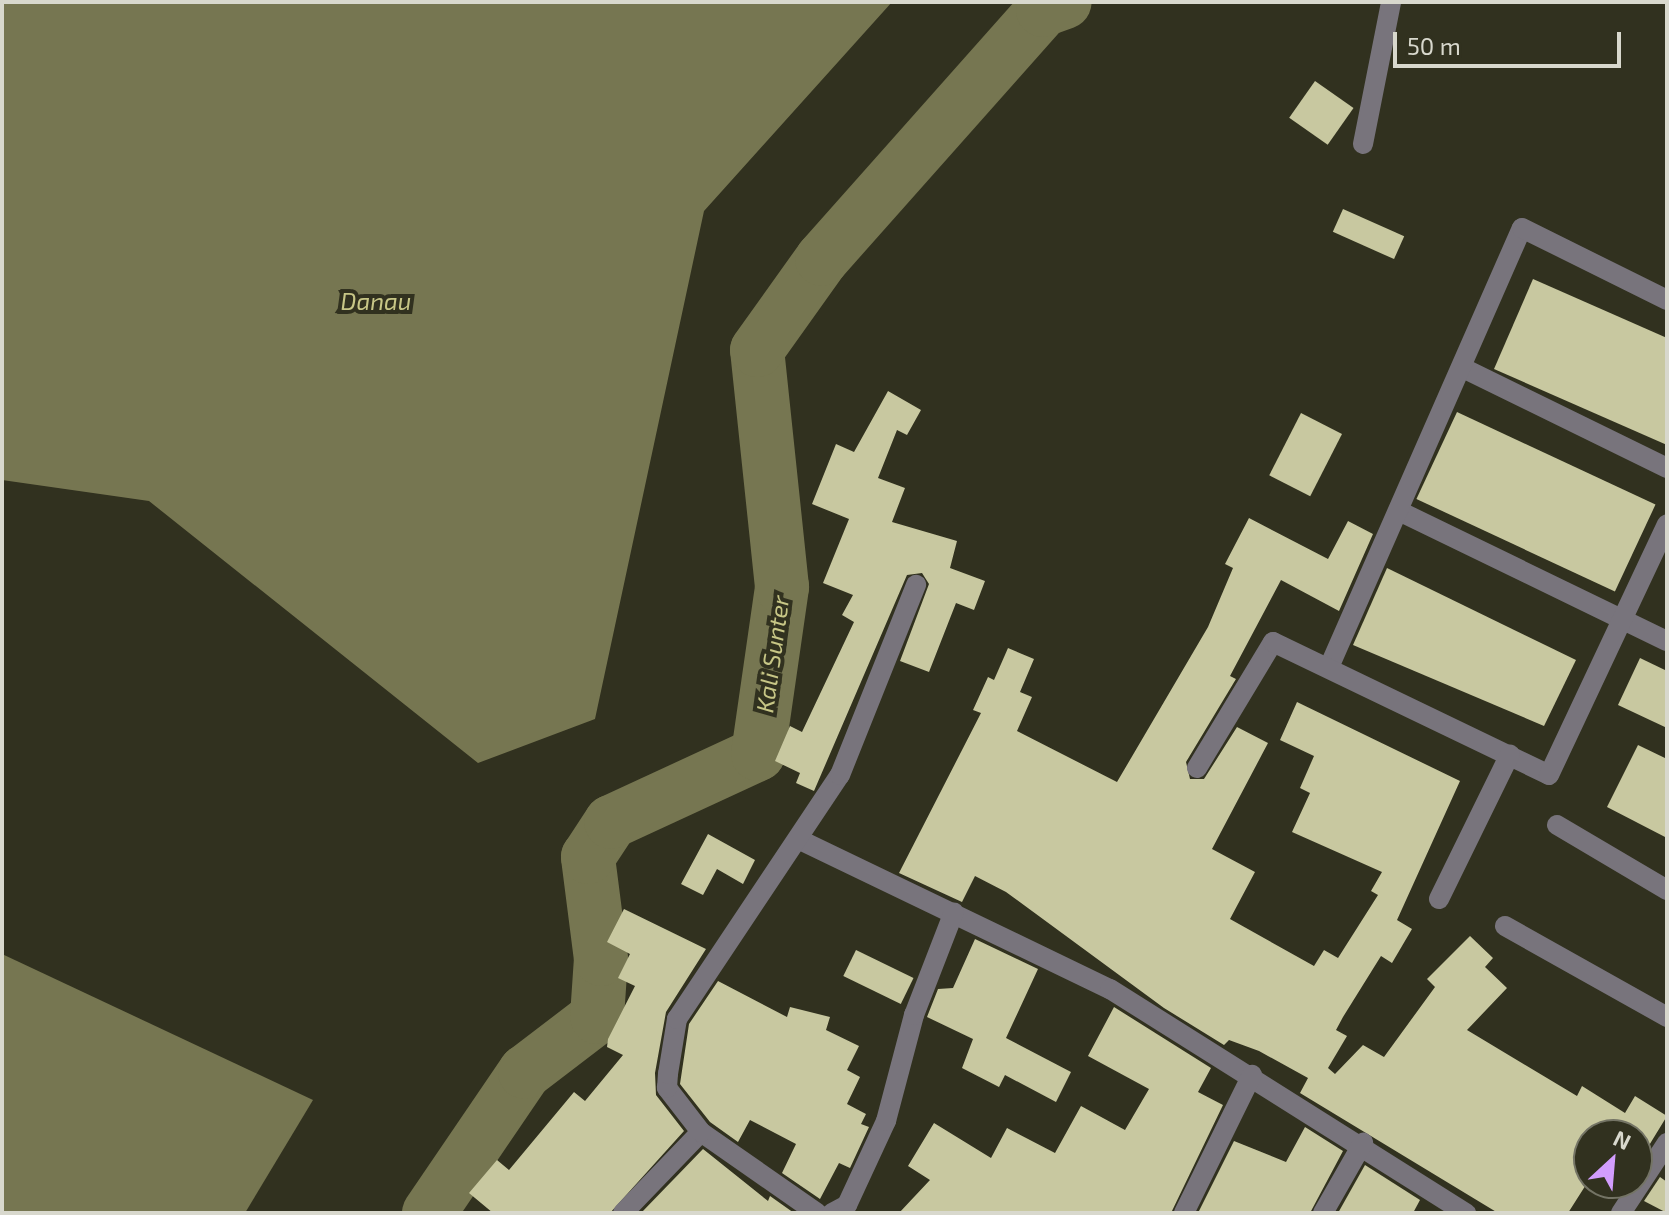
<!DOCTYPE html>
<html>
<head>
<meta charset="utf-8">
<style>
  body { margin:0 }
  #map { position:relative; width:1669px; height:1215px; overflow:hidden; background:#31311f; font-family:"Exo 2",sans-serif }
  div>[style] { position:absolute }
  .water>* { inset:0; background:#767651 }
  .river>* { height:54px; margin:-27px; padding:0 27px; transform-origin:27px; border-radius:27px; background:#767651 }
  .building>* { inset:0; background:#c8c8a0; transform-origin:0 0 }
  .minor>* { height:20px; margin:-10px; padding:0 10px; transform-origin:10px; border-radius:10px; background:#78747c }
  span { translate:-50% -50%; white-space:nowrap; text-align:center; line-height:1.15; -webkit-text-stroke:8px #31311f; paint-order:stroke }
  .water-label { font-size:24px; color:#c7c686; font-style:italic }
  .frame { position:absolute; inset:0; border:4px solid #d8d8cd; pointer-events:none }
  .north { position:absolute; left:1573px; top:1119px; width:80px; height:80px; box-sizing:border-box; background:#31311f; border:2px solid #747465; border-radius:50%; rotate:26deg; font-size:22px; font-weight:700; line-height:32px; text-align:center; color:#d8d8cd }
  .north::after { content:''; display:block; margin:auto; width:28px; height:36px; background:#d29dfd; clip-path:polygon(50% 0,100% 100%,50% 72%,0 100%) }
  .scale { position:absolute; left:1393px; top:32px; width:228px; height:36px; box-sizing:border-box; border:4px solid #d8d8cd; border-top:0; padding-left:10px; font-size:24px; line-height:28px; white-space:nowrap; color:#d8d8cd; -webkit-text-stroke:6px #31311f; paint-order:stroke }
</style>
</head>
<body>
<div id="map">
  <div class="water">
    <i style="clip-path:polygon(2px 2px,892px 2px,704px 211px,595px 719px,478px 763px,149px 501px,2px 480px)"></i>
    <i style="clip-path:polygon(2px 954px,313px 1100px,245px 1213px,2px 1213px)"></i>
  </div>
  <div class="river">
    <i style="left:429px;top:1213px;width:171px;rotate:-55.8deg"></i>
    <i style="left:525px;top:1072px;width:91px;rotate:-37.4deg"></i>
    <i style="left:597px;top:1017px;width:58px;rotate:-86.1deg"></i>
    <i style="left:601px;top:959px;width:103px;rotate:-97.3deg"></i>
    <i style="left:588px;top:857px;width:42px;rotate:-56.7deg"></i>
    <i style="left:611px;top:822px;width:162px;rotate:-24.8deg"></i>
    <i style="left:758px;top:754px;width:169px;rotate:-81.8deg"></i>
    <i style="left:782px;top:587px;width:238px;rotate:-96deg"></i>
    <i style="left:757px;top:350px;width:112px;rotate:-54.5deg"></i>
    <i style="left:822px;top:259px;width:333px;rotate:-48.4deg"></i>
    <i style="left:1043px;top:10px;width:23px;rotate:-20deg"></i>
  </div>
  <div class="building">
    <i style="left:1315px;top:81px;width:47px;height:45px;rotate:35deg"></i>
    <i style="left:1343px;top:209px;width:67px;height:25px;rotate:24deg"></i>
    <i style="clip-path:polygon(1533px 279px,1667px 338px,1667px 445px,1494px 369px)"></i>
    <i style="clip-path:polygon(888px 391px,921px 410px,907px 435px,897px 430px,878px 478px,905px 488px,892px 522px,957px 541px,950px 568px,985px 581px,974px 610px,956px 603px,929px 672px,900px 661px,929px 584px,922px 573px,907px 575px,814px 791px,796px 783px,800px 773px,775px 761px,790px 726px,802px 732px,854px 622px,842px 615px,853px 595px,823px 583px,849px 519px,812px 504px,836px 444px,854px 452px)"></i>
    <i style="left:1457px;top:412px;width:219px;height:96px;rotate:25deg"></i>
    <i style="left:1301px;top:413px;width:46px;height:70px;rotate:27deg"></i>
    <i style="clip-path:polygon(1249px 518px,1328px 559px,1348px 521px,1373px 534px,1339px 611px,1281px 580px,1230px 676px,1236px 679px,1186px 762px,1190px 779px,1204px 779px,1237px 727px,1268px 743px,1212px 849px,1255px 872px,1230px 919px,1314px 966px,1324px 950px,1338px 958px,1378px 895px,1371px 891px,1382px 872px,1292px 832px,1310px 793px,1300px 788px,1314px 756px,1280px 740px,1297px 702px,1460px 781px,1397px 920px,1412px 929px,1392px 963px,1381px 956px,1343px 1017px,1336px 1030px,1347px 1036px,1328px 1068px,1335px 1074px,1363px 1045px,1384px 1057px,1435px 987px,1427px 979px,1470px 936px,1493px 958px,1485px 967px,1507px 988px,1467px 1030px,1577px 1096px,1582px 1086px,1625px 1113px,1635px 1096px,1667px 1116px,1637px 1165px,1637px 1135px,1589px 1135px,1589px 1180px,1568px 1213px,1498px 1213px,1300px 1093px,1308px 1078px,1259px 1051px,1229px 1040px,1224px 1045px,1164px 1008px,1006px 892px,975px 876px,962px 902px,899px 873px,981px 713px,973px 710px,988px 677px,994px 680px,1008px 648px,1034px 659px,1020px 692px,1032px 697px,1017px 731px,1117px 782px,1208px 627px,1233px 568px,1225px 564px)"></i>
    <i style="clip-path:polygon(1387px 568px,1576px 660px,1544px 726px,1353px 645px)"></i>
    <i style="clip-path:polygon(1640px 658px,1667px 671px,1667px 728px,1618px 705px)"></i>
    <i style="clip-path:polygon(1638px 745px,1667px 759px,1667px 838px,1607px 807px)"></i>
    <i style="clip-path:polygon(708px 834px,755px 860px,743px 884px,717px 869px,703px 895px,681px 884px)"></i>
    <i style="clip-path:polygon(624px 909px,706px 949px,666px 1012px,655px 1073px,656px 1095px,684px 1131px,610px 1213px,493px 1213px,469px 1193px,497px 1160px,509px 1170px,574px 1092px,585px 1101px,623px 1055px,607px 1047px,608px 1039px,635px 986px,618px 978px,630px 954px,607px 942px)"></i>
    <i style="clip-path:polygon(975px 939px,1038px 969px,1006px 1038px,1071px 1072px,1056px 1102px,1005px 1075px,999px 1087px,962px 1068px,973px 1039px,927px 1017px,938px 989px,953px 988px)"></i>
    <i style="left:856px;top:950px;width:64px;height:29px;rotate:26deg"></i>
    <i style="clip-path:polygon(718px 981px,787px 1017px,790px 1007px,830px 1017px,826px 1030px,859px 1046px,847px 1070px,860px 1077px,847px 1104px,866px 1114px,861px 1124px,869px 1127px,850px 1168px,839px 1163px,820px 1199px,782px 1173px,796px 1144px,750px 1120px,738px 1142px,710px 1122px,680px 1084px,689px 1024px)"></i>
    <i style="clip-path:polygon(1114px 1007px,1211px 1068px,1198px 1092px,1223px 1105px,1171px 1213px,899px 1213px,930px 1180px,908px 1166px,934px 1123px,991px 1158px,1007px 1128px,1055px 1153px,1081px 1106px,1125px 1130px,1149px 1089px,1088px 1056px)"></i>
    <i style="clip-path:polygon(1305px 1127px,1343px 1151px,1310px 1213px,1198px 1213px,1234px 1141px,1286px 1162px)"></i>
    <i style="clip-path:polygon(703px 1149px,768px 1201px,770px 1196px,794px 1213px,641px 1213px)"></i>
    <i style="clip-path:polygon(1365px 1165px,1420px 1200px,1413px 1213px,1338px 1213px)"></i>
    <i style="clip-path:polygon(1660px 1177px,1667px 1182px,1667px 1213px,1644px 1201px)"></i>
  </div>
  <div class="minor">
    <i style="left:1363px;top:144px;width:145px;rotate:-78.8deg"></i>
    <i style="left:1465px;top:369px;width:225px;rotate:26.1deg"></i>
    <i style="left:1403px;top:513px;width:293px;rotate:25.9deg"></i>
    <i style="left:1330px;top:665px;width:477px;rotate:-66.3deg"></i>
    <i style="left:1522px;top:228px;width:162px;rotate:26.4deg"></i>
    <i style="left:1197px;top:768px;width:147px;rotate:-58.9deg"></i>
    <i style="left:1273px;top:642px;width:306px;rotate:25.7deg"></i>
    <i style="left:1549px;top:775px;width:277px;rotate:-64.8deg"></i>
    <i style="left:1557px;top:825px;width:128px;rotate:30.6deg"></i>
    <i style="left:800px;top:840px;width:344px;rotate:25.7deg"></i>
    <i style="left:1110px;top:989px;width:421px;rotate:32.2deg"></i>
    <i style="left:1439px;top:899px;width:161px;rotate:-63.9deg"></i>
    <i style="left:1505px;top:926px;width:186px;rotate:29.3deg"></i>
    <i style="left:623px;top:1213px;width:112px;rotate:-46.1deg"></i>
    <i style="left:817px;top:1213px;width:141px;rotate:-145.1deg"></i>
    <i style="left:701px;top:1132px;width:56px;rotate:-127.7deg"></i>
    <i style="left:667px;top:1088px;width:14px;rotate:-86deg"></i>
    <i style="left:668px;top:1074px;width:56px;rotate:-80.7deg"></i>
    <i style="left:677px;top:1019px;width:293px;rotate:-56.3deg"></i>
    <i style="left:840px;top:775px;width:205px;rotate:-68.2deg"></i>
    <i style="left:832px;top:1213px;width:17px;rotate:-28deg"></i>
    <i style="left:847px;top:1205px;width:93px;rotate:-65.1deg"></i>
    <i style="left:886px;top:1121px;width:110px;rotate:-75.2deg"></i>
    <i style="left:914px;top:1015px;width:110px;rotate:-68.8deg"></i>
    <i style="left:1184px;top:1213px;width:154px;rotate:-63.8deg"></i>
    <i style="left:1323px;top:1213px;width:81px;rotate:-60.3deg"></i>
    <i style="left:1621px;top:1213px;width:84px;rotate:-56.7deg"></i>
  </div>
  <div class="water-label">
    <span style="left:376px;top:301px">Danau</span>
    <span style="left:772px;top:654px;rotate:-82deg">Kali Sunter</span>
  </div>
  <div class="frame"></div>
  <div class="north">N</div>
  <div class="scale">50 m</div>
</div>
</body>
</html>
